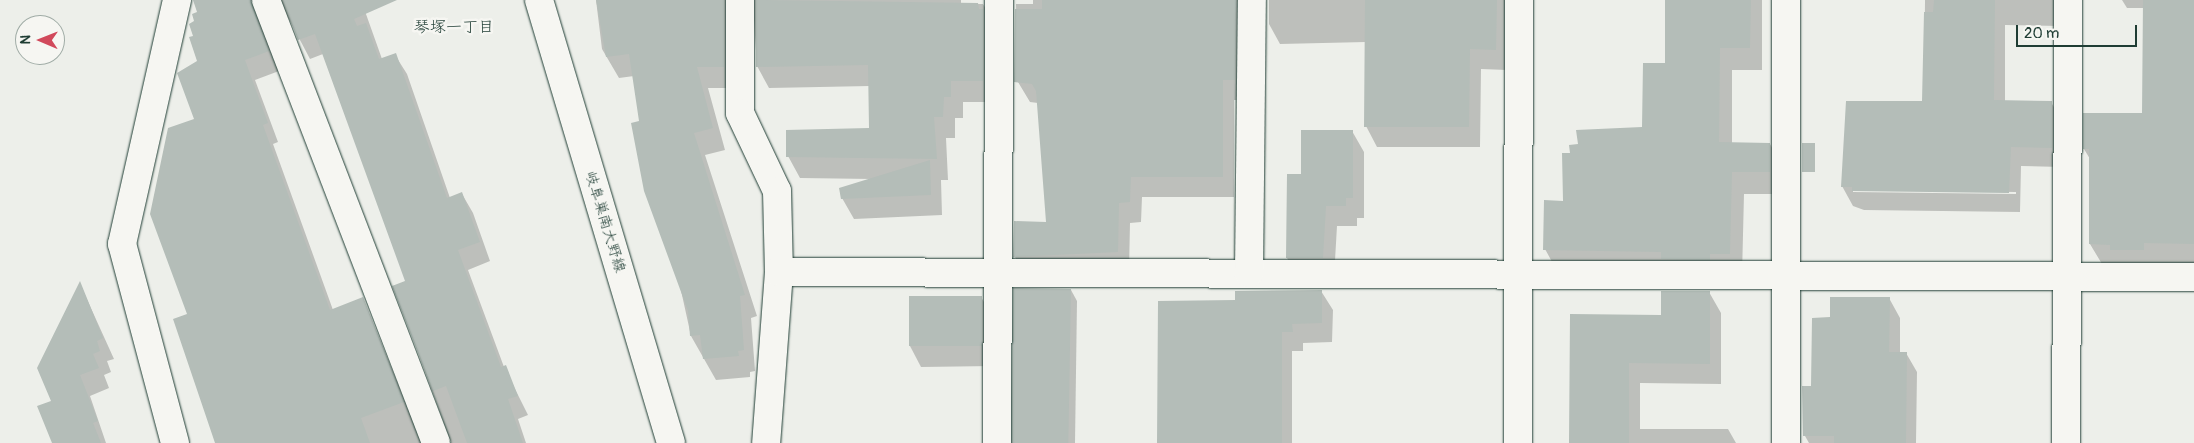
<!DOCTYPE html>
<html>
<head>
<meta charset="utf-8">
<style>
  body { margin:0 }
  #map { position:relative; width:2194px; height:443px; overflow:hidden; background:#edefea; font-family:Pangolin,"Klee One",sans-serif }
  div>[style] { position:absolute }
  .shadow>* { inset:0; background:#0003 }
  .building>* { inset:0; background:#b4bdb8; transform-origin:0 0 }
  .roads { filter:drop-shadow(0 0 1px #1f3d34) drop-shadow(0 0 1px #1f3d34) }
  .minor>* { height:28px; margin:-14px; padding:0 14px; transform-origin:14px; border-radius:14px; background:#f6f6f2 }
  .major>* { height:28px; margin:-14px; padding:0 14px; transform-origin:14px; border-radius:14px; background:#f6f6f2 }
  span { translate:-50% -50%; white-space:nowrap; text-align:center; line-height:1.15; -webkit-text-stroke:5px #f6f6f2; paint-order:stroke }
  .street-label { font-size:15px; color:#1f3d34 }
  .neighbourhood-label { font-size:16px; color:#1f3d34 }
  .north { position:absolute; left:15px; top:15px; width:50px; height:50px; box-sizing:border-box; background:#f6f6f2; border:1px solid #a0aca6; border-radius:50%; rotate:271deg; font-size:14px; font-weight:700; line-height:20px; text-align:center; color:#1f3d34 }
  .north::after { content:''; display:block; margin:auto; width:18px; height:22px; background:#d1495b; clip-path:polygon(50% 0,100% 100%,50% 72%,0 100%) }
  .scale { position:absolute; left:2016px; top:25px; width:121px; height:22px; box-sizing:border-box; border:2px solid #1f3d34; border-top:0; padding-left:6px; font-size:15px; line-height:18px; white-space:nowrap; color:#1f3d34; -webkit-text-stroke:4px #f6f6f2; paint-order:stroke }
</style>
</head>
<body>
<div id="map">
  <div class="shadow">
    <i style="clip-path:polygon(206px 0,361px 0,382px 59px,395px 55px,407px 74px,450px 198px,462px 194px,473px 213px,490px 261px,468px 270px,504px 367px,528px 415px,518px 419px,526px 443px,451px 443px,394px 286px,407px 281px,323px 54px,310px 59px,281px 4px,279px 71px,255px 80px,278px 142px,273px 144px,333px 310px,363px 298px,422px 443px,217px 443px,189px 315px,199px 61px,195px 37px)"></i>
    <i style="clip-path:polygon(596px 0,961px 0,961px 4px,983px 4px,995px 25px,995px 102px,963px 102px,963px 118px,955px 118px,955px 138px,946px 138px,948px 180px,941px 180px,942px 215px,854px 219px,842px 198px,872px 179px,800px 178px,788px 156px,870px 129px,870px 86px,769px 88px,757px 66px,753px 5px,736px 88px,708px 88px,725px 150px,705px 155px,757px 316px,751px 318px,755px 371px,750px 372px,750px 377px,716px 380px,691px 336px,634px 76px,619px 78px,602px 49px)"></i>
    <i style="clip-path:polygon(1033px 0,1256px 0,1246px 100px,1234px 100px,1234px 197px,1142px 197px,1141px 222px,1130px 223px,1129px 272px,1026px 277px,1015px 257px,1047px 223px,1038px 103px,1030px 102px,1018px 82px,1016px 4px,1033px 4px)"></i>
    <i style="clip-path:polygon(1269px 0,1509px 0,1507px 70px,1481px 69px,1480px 147px,1377px 147px,1366px 126px,1366px 42px,1280px 44px,1269px 24px)"></i>
    <i style="clip-path:polygon(1666px 0,1762px 0,1762px 70px,1732px 70px,1732px 143px,1770px 144px,1782px 166px,1782px 194px,1744px 194px,1742px 276px,1557px 271px,1545px 249px,1565px 202px,1571px 154px,1579px 146px,1643px 128px,1666px 64px)"></i>
    <i style="clip-path:polygon(evenodd,1925px 0,2061px 0,2061px 26px,2005px 25px,2005px 102px,2051px 102px,2062px 122px,2062px 167px,2021px 166px,2020px 212px,1864px 210px,1853px 206px,1842px 186px,1924px 103px,1925px 0,1853px 190px,2016px 192px,2016px 194px,1853px 192px,1853px 190px)"></i>
    <i style="clip-path:polygon(2122px 0,2194px 0,2194px 264px,2102px 264px,2090px 244px,2090px 159px,2084px 149px,2143px 114px,2144px 8px,2127px 8px)"></i>
    <i style="clip-path:polygon(1352px 131px,1364px 152px,1364px 218px,1357px 218px,1357px 226px,1337px 226px,1334px 278px,1299px 278px,1287px 258px,1303px 175px)"></i>
    <i style="clip-path:polygon(80px 284px,114px 359px,107px 361px,111px 372px,104px 375px,109px 388px,90px 396px,106px 443px,53px 443px,52px 401px)"></i>
    <i style="clip-path:polygon(1071px 290px,1077px 301px,1075px 443px,1017px 443px)"></i>
    <i style="clip-path:polygon(1321px 291px,1333px 310px,1332px 342px,1303px 343px,1303px 351px,1292px 351px,1292px 443px,1159px 443px,1236px 301px)"></i>
    <i style="clip-path:polygon(1709px 292px,1721px 313px,1721px 384px,1640px 383px,1640px 429px,1728px 429px,1736px 443px,1570px 443px,1662px 316px)"></i>
    <i style="clip-path:polygon(910px 297px,981px 297px,993px 317px,993px 366px,921px 367px,910px 346px)"></i>
    <i style="clip-path:polygon(1889px 298px,1900px 318px,1900px 353px,1906px 353px,1917px 372px,1916px 443px,1809px 443px,1805px 436px,1812px 387px,1831px 319px)"></i>
  </div>
  <div class="building">
    <i style="clip-path:polygon(193px 0,251px 0,269px 51px,245px 60px,268px 123px,263px 125px,330px 310px,363px 297px,404px 402px,361px 418px,370px 443px,215px 443px,173px 319px,187px 314px,150px 214px,168px 128px,194px 119px,177px 73px,197px 61px,189px 37px,193px 36px,189px 24px,194px 21px,192px 14px,197px 12px)"></i>
    <i style="clip-path:polygon(283px 0,397px 0,354px 19px,357px 26px,366px 23px,379px 59px,396px 53px,447px 198px,462px 192px,480px 242px,458px 250px,501px 367px,506px 365px,518px 396px,508px 399px,523px 443px,467px 443px,446px 386px,433px 391px,392px 286px,405px 281px,315px 34px,298px 40px)"></i>
    <i style="clip-path:polygon(596px 0,724px 0,724px 67px,697px 67px,713px 128px,694px 133px,745px 295px,740px 296px,744px 350px,738px 351px,739px 356px,703px 359px,700px 335px,690px 336px,688px 311px,644px 191px,631px 123px,639px 121px,629px 54px,606px 57px)"></i>
    <i style="clip-path:polygon(756px 0,978px 3px,979px 9px,983px 9px,983px 81px,951px 81px,951px 97px,944px 97px,943px 117px,934px 117px,937px 159px,786px 157px,786px 130px,869px 128px,868px 65px,756px 67px)"></i>
    <i style="clip-path:polygon(1042px 0,1236px 0,1235px 80px,1223px 80px,1223px 177px,1131px 177px,1130px 202px,1119px 203px,1118px 252px,1013px 257px,1014px 221px,1046px 222px,1036px 91px,1032px 84px,1014px 82px,1015px 9px,1042px 9px)"></i>
    <i style="clip-path:polygon(1365px 0,1497px 0,1496px 50px,1470px 49px,1469px 127px,1364px 127px)"></i>
    <i style="clip-path:polygon(1665px 0,1751px 0,1750px 48px,1720px 48px,1719px 142px,1770px 143px,1770px 172px,1732px 172px,1730px 254px,1710px 254px,1710px 260px,1661px 259px,1661px 252px,1543px 250px,1544px 200px,1563px 201px,1562px 153px,1570px 153px,1569px 145px,1578px 144px,1576px 130px,1642px 127px,1643px 63px,1665px 63px)"></i>
    <i style="clip-path:polygon(1934px 0,1995px 0,1994px 100px,2052px 101px,2052px 148px,2011px 147px,2009px 193px,1852px 191px,1852px 187px,1841px 187px,1846px 101px,1922px 101px,1924px 12px,1933px 12px)"></i>
    <i style="clip-path:polygon(2143px 0,2194px 0,2194px 244px,2144px 243px,2144px 250px,2110px 250px,2110px 245px,2089px 244px,2089px 149px,2083px 149px,2083px 113px,2142px 113px)"></i>
    <i style="clip-path:polygon(1301px 130px,1353px 130px,1353px 198px,1346px 198px,1346px 206px,1326px 206px,1323px 258px,1286px 258px,1287px 174px,1301px 174px)"></i>
    <i style="left:1802px;top:143px;width:13px;height:29px"></i>
    <i style="clip-path:polygon(930px 160px,931px 195px,841px 199px,839px 188px)"></i>
    <i style="clip-path:polygon(80px 281px,103px 338px,97px 341px,100px 351px,93px 354px,99px 368px,80px 375px,98px 421px,93px 423px,101px 443px,52px 443px,37px 406px,51px 401px,37px 368px)"></i>
    <i style="left:1013px;top:288px;width:58px;height:155px;rotate:1deg"></i>
    <i style="clip-path:polygon(1322px 290px,1322px 323px,1292px 324px,1293px 332px,1282px 332px,1282px 443px,1157px 443px,1158px 301px,1235px 300px,1235px 291px)"></i>
    <i style="clip-path:polygon(1661px 291px,1710px 291px,1710px 364px,1629px 363px,1629px 443px,1569px 443px,1570px 314px,1661px 315px)"></i>
    <i style="left:909px;top:296px;width:73px;height:50px"></i>
    <i style="clip-path:polygon(1830px 297px,1890px 297px,1889px 352px,1907px 352px,1906px 443px,1834px 443px,1834px 436px,1803px 436px,1802px 386px,1811px 386px,1812px 318px,1830px 317px)"></i>
  </div>
  <div class="roads">
    <div class="minor">
      <i style="left:266px;top:0;width:474px;rotate:69deg"></i>
      <i style="left:740px;top:0;width:113px;rotate:90deg"></i>
      <i style="left:740px;top:113px;width:86px;rotate:64.6deg"></i>
      <i style="left:777px;top:191px;width:81px;rotate:88.6deg"></i>
      <i style="left:779px;top:272px;width:171px;rotate:94.3deg"></i>
      <i style="left:779px;top:272px;width:1415px;rotate:0.2deg"></i>
      <i style="left:1249px;top:273px;width:273px;rotate:-89.4deg"></i>
      <i style="left:175px;top:443px;width:206px;rotate:-104.9deg"></i>
      <i style="left:122px;top:244px;width:250px;rotate:-77.3deg"></i>
      <i style="left:997px;top:443px;width:443px;rotate:-89.7deg"></i>
      <i style="left:1518px;top:443px;width:443px;rotate:-89.9deg"></i>
      <i style="left:1786px;top:443px;width:443px;rotate:-90deg"></i>
      <i style="left:2066px;top:443px;width:443px;rotate:-89.7deg"></i>
    </div>
    <div class="major">
      <i style="left:539px;top:0;width:462px;rotate:73.4deg"></i>
    </div>
  </div>
  <div class="street-label">
    <span style="left:605px;top:222px;rotate:73deg">岐阜巣南大野線</span>
  </div>
  <div class="neighbourhood-label">
    <span style="left:454px;top:27px">琴塚一丁目</span>
  </div>
  <div class="north">N</div>
  <div class="scale">20 m</div>
</div>
</body>
</html>
